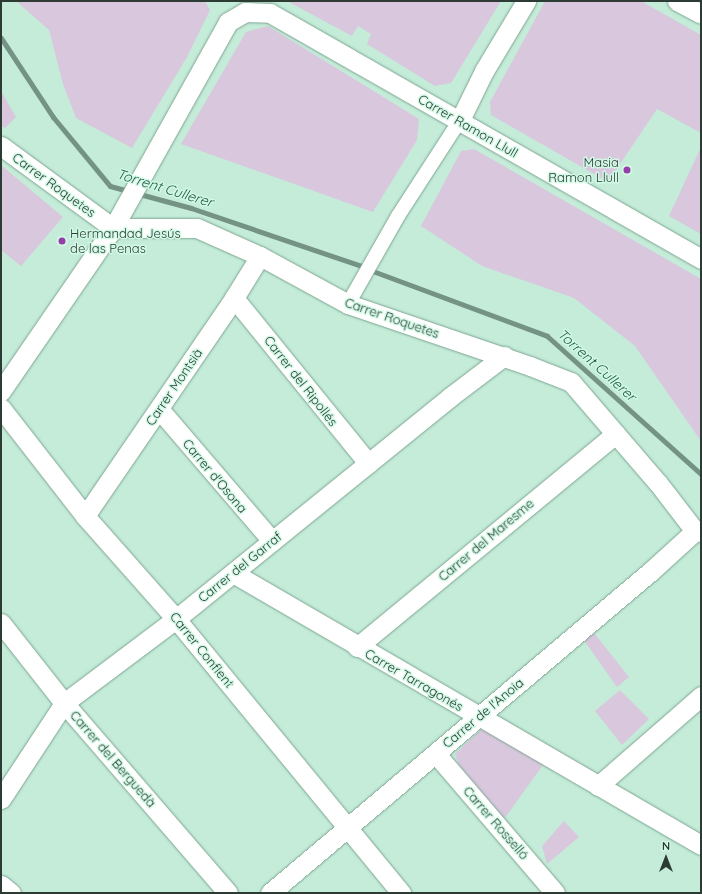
<!DOCTYPE html>
<html>
<head>
<meta charset="utf-8">
<style>
  body { margin:0 }
  #map { position:relative; width:702px; height:894px; overflow:hidden; background:#c4ecd8; font-family:Quicksand,sans-serif }
  div>[style] { position:absolute }
  .green>* { inset:0; background:#d9c7dd }
  .stream>* { height:5px; margin:-2.5px; padding:0 2.5px; transform-origin:2.5px; border-radius:2.5px; background:#749384 }
  .roads { filter:drop-shadow(0 0 1px #7ea492) drop-shadow(0 0 1px #7ea492) }
  .pedestrian>* { height:14px; margin:-7px; padding:0 7px; transform-origin:7px; border-radius:7px; background:#fff }
  .minor>* { height:19px; margin:-9.5px; padding:0 9.5px; transform-origin:9.5px; border-radius:9.5px; background:#fff }
  .dots>* { width:11px; height:11px; translate:-50% -50%; box-sizing:border-box; border:2px solid #d1f9e5; border-radius:50% }
  span { translate:-50% -50%; white-space:nowrap; text-align:center; line-height:1.15; -webkit-text-stroke:3px #d1f9e5; paint-order:stroke }
  .street-label { font-size:13px; color:#2c3c34 }
  .poi-label { font-size:13px; color:#2c3c34 }
  .right { translate:-100% -50%; text-align:right }
  .left { translate:0 -50%; text-align:left }
  .water-label { font-size:14px; color:#225b44; font-style:italic }
  .frame { position:absolute; inset:0; border:2px solid #2c3c34; pointer-events:none }
  .north { position:absolute; left:646px; top:838px; width:40px; height:40px; -webkit-text-stroke:3px #d1f9e5; paint-order:stroke; rotate:0deg; font-size:11px; font-weight:700; line-height:16px; text-align:center; color:#2c3c34 }
  .north::after { content:''; display:block; margin:auto; width:14px; height:18px; background:#2c3c34; clip-path:polygon(50% 0,100% 100%,50% 72%,0 100%) }
</style>
</head>
<body>
<div id="map">
  <div class="green">
    <i style="clip-path:polygon(16px 1px,205px 1px,210px 10px,187px 57px,132px 148px,76px 118px,63px 84px,49px 30px)"></i>
    <i style="clip-path:polygon(287px 1px,501px 1px,451px 83px,435px 86px,367px 44px,371px 34px,358px 26px,352px 36px)"></i>
    <i style="clip-path:polygon(545px 1px,641px 1px,701px 35px,701px 133px,657px 109px,608px 182px,491px 115px,490px 102px)"></i>
    <i style="clip-path:polygon(268px 26px,419px 119px,417px 140px,373px 212px,181px 144px,246px 32px)"></i>
    <i style="clip-path:polygon(1px 91px,16px 117px,5px 128px,1px 126px)"></i>
    <i style="clip-path:polygon(701px 147px,701px 234px,669px 216px)"></i>
    <i style="clip-path:polygon(474px 149px,701px 279px,701px 441px,635px 346px,574px 298px,482px 266px,421px 226px,461px 151px)"></i>
    <i style="clip-path:polygon(1px 165px,63px 217px,21px 266px,1px 250px)"></i>
    <i style="clip-path:polygon(594px 633px,629px 677px,617px 687px,583px 639px)"></i>
    <i style="clip-path:polygon(620px 690px,649px 719px,622px 745px,595px 711px)"></i>
    <i style="clip-path:polygon(482px 729px,497px 732px,543px 765px,504px 819px,459px 765px,455px 754px)"></i>
    <i style="clip-path:polygon(564px 821px,579px 837px,547px 864px,542px 846px)"></i>
  </div>
  <div class="stream">
    <i style="left:1px;top:38px;width:95px;rotate:56.6deg"></i>
    <i style="left:53px;top:117px;width:89px;rotate:50.4deg"></i>
    <i style="left:110px;top:186px;width:84px;rotate:15.2deg"></i>
    <i style="left:191px;top:208px;width:183px;rotate:18.8deg"></i>
    <i style="left:370px;top:270px;width:189px;rotate:20.4deg"></i>
    <i style="left:547px;top:336px;width:207px;rotate:41.9deg"></i>
  </div>
  <div class="roads">
    <div class="pedestrian">
      <i style="left:348px;top:304px;width:101px;rotate:-60.4deg"></i>
      <i style="left:398px;top:216px;width:114px;rotate:-57.1deg"></i>
    </div>
    <div class="minor">
      <i style="left:677px;top:1px;width:27px;rotate:28deg"></i>
      <i style="left:460px;top:120px;width:55px;rotate:-63.9deg"></i>
      <i style="left:484px;top:71px;width:82px;rotate:-59deg"></i>
      <i style="left:1px;top:146px;width:139px;rotate:36.2deg"></i>
      <i style="left:113px;top:228px;width:84px"></i>
      <i style="left:197px;top:228px;width:69px;rotate:24deg"></i>
      <i style="left:260px;top:256px;width:100px;rotate:28.6deg"></i>
      <i style="left:348px;top:304px;width:192px;rotate:18.8deg"></i>
      <i style="left:530px;top:366px;width:44px;rotate:21.3deg"></i>
      <i style="left:571px;top:382px;width:133px;rotate:49.3deg"></i>
      <i style="left:658px;top:483px;width:61px;rotate:52.4deg"></i>
      <i style="left:695px;top:531px;width:6px;rotate:9deg"></i>
      <i style="left:234px;top:298px;width:213px;rotate:50.9deg"></i>
      <i style="left:1px;top:391px;width:198px;rotate:-55.5deg"></i>
      <i style="left:113px;top:228px;width:236px;rotate:-60.8deg"></i>
      <i style="left:228px;top:22px;width:20px;rotate:-30deg"></i>
      <i style="left:245px;top:12px;width:25px;rotate:2deg"></i>
      <i style="left:270px;top:13px;width:496px;rotate:29.7deg"></i>
      <i style="left:1px;top:408px;width:137px;rotate:52.1deg"></i>
      <i style="left:85px;top:516px;width:137px;rotate:48.5deg"></i>
      <i style="left:176px;top:619px;width:355px;rotate:50.6deg"></i>
      <i style="left:159px;top:409px;width:174px;rotate:49.4deg"></i>
      <i style="left:85px;top:516px;width:264px;rotate:-55.6deg"></i>
      <i style="left:234px;top:298px;width:49px;rotate:-58.2deg"></i>
      <i style="left:233px;top:573px;width:541px;rotate:30.17deg"></i>
      <i style="left:1px;top:623px;width:102px;rotate:51.8deg"></i>
      <i style="left:64px;top:703px;width:251px;rotate:49.2deg"></i>
      <i style="left:357px;top:647px;width:335px;rotate:-39.5deg"></i>
      <i style="left:436px;top:754px;width:183px;rotate:49.4deg"></i>
      <i style="left:598px;top:786px;width:137px;rotate:-41.1deg"></i>
      <i style="left:1px;top:799px;width:115px;rotate:-56.7deg"></i>
      <i style="left:64px;top:703px;width:140px;rotate:-36.9deg"></i>
      <i style="left:176px;top:619px;width:353px;rotate:-39deg"></i>
      <i style="left:450px;top:397px;width:68px;rotate:-37.2deg"></i>
      <i style="left:1px;top:885px;width:13px;rotate:39deg"></i>
      <i style="left:270px;top:893px;width:497px;rotate:-40.2deg"></i>
      <i style="left:650px;top:572px;width:61px;rotate:-42.3deg"></i>
    </div>
  </div>
  <div class="dots">
    <i style="left:627px;top:170px;background:#973da9"></i>
    <i style="left:62px;top:241px;background:#973da9"></i>
  </div>
  <div class="street-label">
    <span style="left:468px;top:126px;rotate:30deg">Carrer Ramon Llull</span>
    <span style="left:54px;top:185px;rotate:36deg">Carrer Roquetes</span>
    <span style="left:392px;top:318px;rotate:19deg">Carrer Roquetes</span>
    <span style="left:301px;top:381px;rotate:52deg">Carrer del Ripollés</span>
    <span style="left:174px;top:387px;rotate:-56deg">Carrer Montsià</span>
    <span style="left:215px;top:476px;rotate:50deg">Carrer d'Osona</span>
    <span style="left:486px;top:540px;rotate:-40deg">Carrer del Maresme</span>
    <span style="left:240px;top:567px;rotate:-39deg">Carrer del Garraf</span>
    <span style="left:202px;top:650px;rotate:51deg">Carrer Conflent</span>
    <span style="left:414px;top:680px;rotate:30deg">Carrer Tarragonés</span>
    <span style="left:483px;top:713px;rotate:-40deg">Carrer de l'Anoia</span>
    <span style="left:113px;top:759px;rotate:49deg">Carrer del Berguedà</span>
    <span style="left:496px;top:823px;rotate:49deg">Carrer Rosselló</span>
  </div>
  <div class="poi-label">
    <span class="right" style="left:619px;top:170px">Masia<br>Ramon Llull</span>
    <span class="left" style="left:70px;top:241px">Hermandad Jesús<br>de las Penas</span>
  </div>
  <div class="water-label">
    <span style="left:165px;top:188px;rotate:17deg">Torrent Cullerer</span>
    <span style="left:597px;top:365px;rotate:42deg">Torrent Cullerer</span>
  </div>
  <div class="frame"></div>
  <div class="north">N</div>
</div>
</body>
</html>
